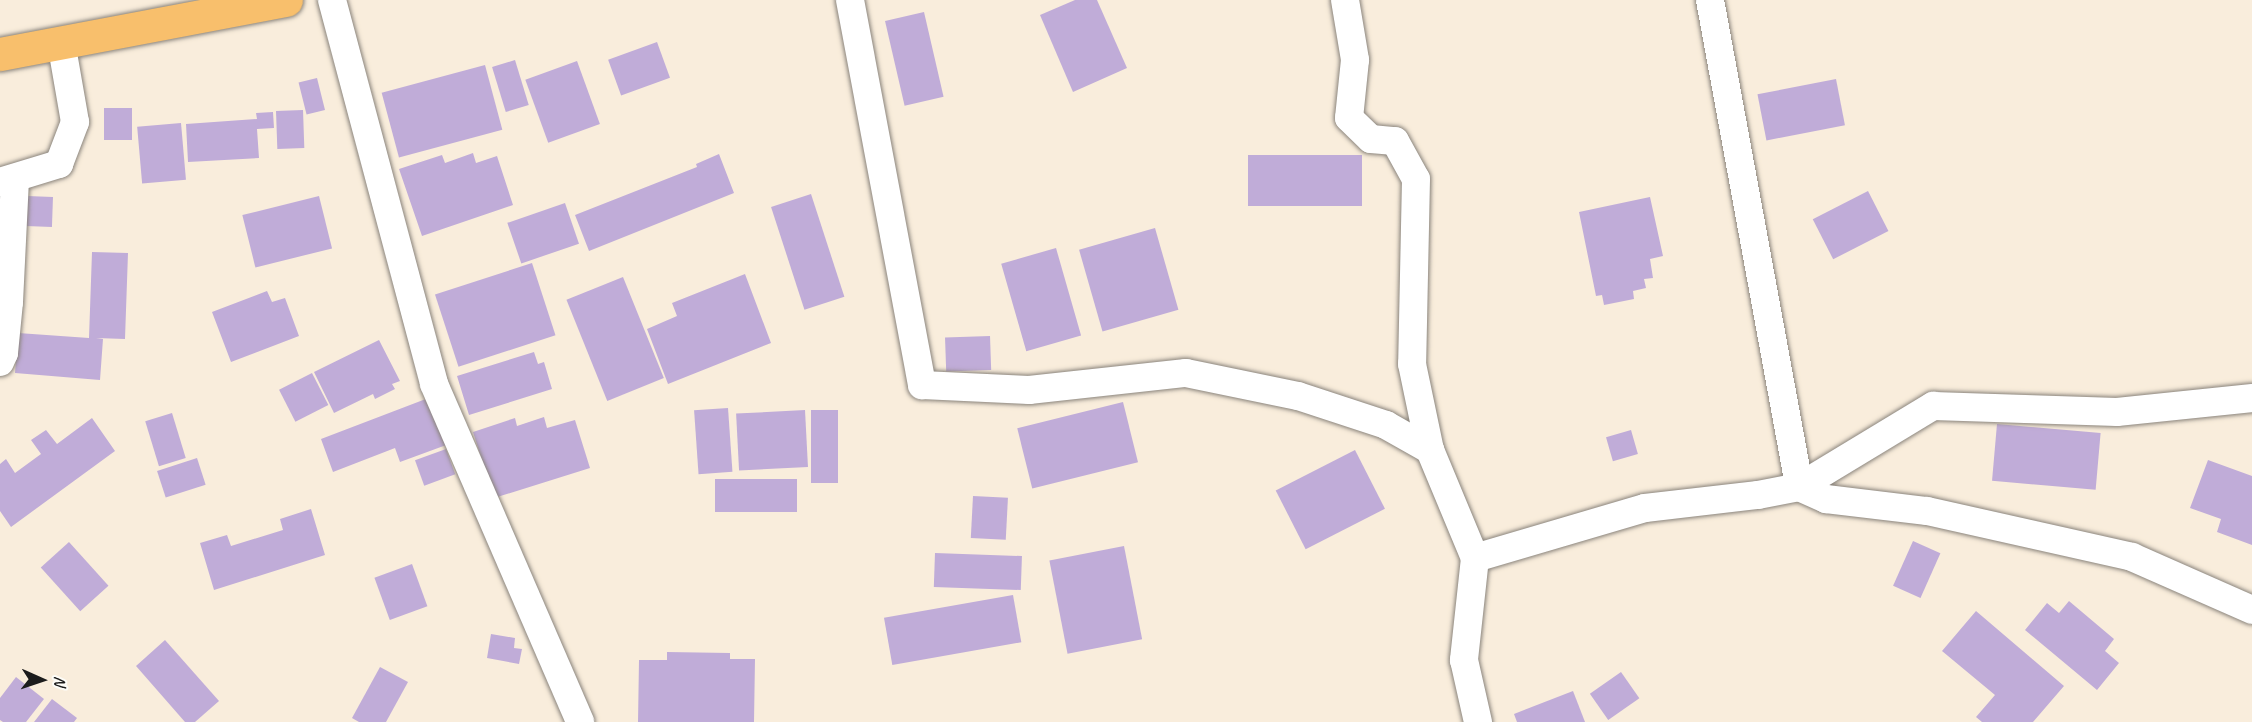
<!DOCTYPE html>
<html>
<head>
<meta charset="utf-8">
<style>
  body { margin:0 }
  #map { position:relative; width:2252px; height:722px; overflow:hidden; background:#f9eddc; font-family:Caveat,sans-serif }
  div>[style] { position:absolute }
  .building>* { inset:0; background:#c0acd8; transform-origin:0 0 }
  .roads { filter:drop-shadow(0 0 2px #8a847c) drop-shadow(0 0 2px #8a847c) }
  .minor>* { height:28px; margin:-14px; padding:0 14px; transform-origin:14px; border-radius:14px; background:#fff }
  .trunk>* { height:33px; margin:-16.5px; padding:0 16.5px; transform-origin:16.5px; border-radius:16.5px; background:#f8bf6c }
  span { translate:-50% -50%; white-space:nowrap; text-align:center; line-height:1.15; -webkit-text-stroke:5px #fdfcf7; paint-order:stroke }
  .north { position:absolute; left:12px; top:650px; width:60px; height:60px; -webkit-text-stroke:4px #fdfcf7; paint-order:stroke; rotate:93deg; font-size:16px; font-weight:700; line-height:24px; text-align:center; color:#1c1c1c }
  .north::after { content:''; display:block; margin:auto; width:21px; height:27px; background:#1c1c1c; clip-path:polygon(50% 0,100% 100%,50% 72%,0 100%) }
</style>
</head>
<body>
<div id="map">
  <div class="building">
    <i style="clip-path:polygon(1075px 0,1097px 0,1127px 68px,1073px 92px,1040px 15px)"></i>
    <i style="left:924px;top:12px;width:87px;height:40px;rotate:77deg"></i>
    <i style="left:657px;top:42px;width:38px;height:52px;rotate:70deg"></i>
    <i style="left:515px;top:60px;width:47px;height:24px;rotate:73deg"></i>
    <i style="left:577px;top:61px;width:67px;height:55px;rotate:70deg"></i>
    <i style="left:485px;top:65px;width:67px;height:107px;rotate:75deg"></i>
    <i style="left:317px;top:78px;width:33px;height:19px;rotate:76deg"></i>
    <i style="left:1836px;top:79px;width:47px;height:80px;rotate:79deg"></i>
    <i style="left:104px;top:108px;width:28px;height:32px"></i>
    <i style="left:303px;top:110px;width:38px;height:27px;rotate:88deg"></i>
    <i style="clip-path:polygon(273px 112px,274px 128px,257px 129px,259px 158px,188px 162px,186px 124px,257px 119px,256px 113px)"></i>
    <i style="left:181px;top:123px;width:57px;height:44px;rotate:85deg"></i>
    <i style="clip-path:polygon(473px 153px,476px 163px,497px 156px,513px 205px,422px 236px,399px 169px,442px 155px,445px 163px)"></i>
    <i style="clip-path:polygon(719px 154px,734px 193px,589px 251px,575px 215px,697px 167px,696px 164px)"></i>
    <i style="left:1248px;top:155px;width:114px;height:51px"></i>
    <i style="left:1868px;top:191px;width:45px;height:62px;rotate:63deg"></i>
    <i style="left:811px;top:194px;width:108px;height:42px;rotate:72deg"></i>
    <i style="left:27px;top:196px;width:26px;height:30px;rotate:2deg"></i>
    <i style="left:319px;top:196px;width:54px;height:79px;rotate:76deg"></i>
    <i style="clip-path:polygon(1650px 197px,1663px 256px,1650px 259px,1653px 278px,1644px 279px,1646px 288px,1633px 291px,1634px 299px,1604px 305px,1602px 295px,1596px 296px,1579px 212px)"></i>
    <i style="left:565px;top:203px;width:43px;height:61px;rotate:71deg"></i>
    <i style="left:1155px;top:228px;width:85px;height:79px;rotate:74deg"></i>
    <i style="left:1056px;top:248px;width:91px;height:57px;rotate:74deg"></i>
    <i style="clip-path:polygon(92px 252px,128px 253px,125px 339px,96px 338px,103px 339px,100px 380px,15px 373px,18px 333px,89px 338px)"></i>
    <i style="left:532px;top:263px;width:76px;height:102px;rotate:72deg"></i>
    <i style="clip-path:polygon(745px 274px,771px 343px,668px 384px,647px 329px,677px 316px,672px 303px)"></i>
    <i style="left:623px;top:277px;width:109px;height:61px;rotate:68deg"></i>
    <i style="clip-path:polygon(267px 291px,272px 302px,285px 298px,299px 336px,231px 362px,212px 312px)"></i>
    <i style="left:990px;top:336px;width:34px;height:45px;rotate:88deg"></i>
    <i style="clip-path:polygon(379px 340px,400px 381px,392px 384px,395px 389px,375px 399px,373px 394px,334px 413px,314px 372px)"></i>
    <i style="clip-path:polygon(534px 352px,538px 364px,544px 362px,552px 389px,469px 415px,457px 376px)"></i>
    <i style="left:312px;top:373px;width:36px;height:37px;rotate:63deg"></i>
    <i style="clip-path:polygon(431px 397px,449px 444px,400px 462px,395px 448px,333px 472px,321px 439px)"></i>
    <i style="left:1123px;top:402px;width:62px;height:109px;rotate:76deg"></i>
    <i style="left:728px;top:408px;width:64px;height:34px;rotate:86deg"></i>
    <i style="left:805px;top:410px;width:57px;height:69px;rotate:87deg"></i>
    <i style="left:811px;top:410px;width:27px;height:73px"></i>
    <i style="left:172px;top:413px;width:47px;height:28px;rotate:73deg"></i>
    <i style="clip-path:polygon(544px 417px,547px 428px,575px 420px,590px 468px,494px 498px,473px 432px,515px 418px,517px 426px)"></i>
    <i style="clip-path:polygon(92px 418px,115px 451px,11px 527px,0 511px,0 464px,6px 459px,15px 473px,41px 454px,31px 440px,46px 430px,57px 444px)"></i>
    <i style="left:1997px;top:424px;width:104px;height:57px;rotate:5deg"></i>
    <i style="left:1631px;top:430px;width:25px;height:26px;rotate:74deg"></i>
    <i style="left:446px;top:449px;width:27px;height:33px;rotate:70deg"></i>
    <i style="left:1355px;top:450px;width:66px;height:89px;rotate:63deg"></i>
    <i style="left:197px;top:458px;width:28px;height:42px;rotate:72deg"></i>
    <i style="clip-path:polygon(2208px 460px,2252px 476px,2252px 545px,2217px 532px,2221px 519px,2190px 508px)"></i>
    <i style="left:715px;top:479px;width:82px;height:33px"></i>
    <i style="left:973px;top:496px;width:35px;height:42px;rotate:3deg"></i>
    <i style="clip-path:polygon(311px 509px,325px 555px,214px 590px,200px 543px,227px 535px,231px 546px,283px 530px,280px 519px)"></i>
    <i style="left:1913px;top:541px;width:30px;height:49px;rotate:24deg"></i>
    <i style="left:69px;top:542px;width:59px;height:38px;rotate:48deg"></i>
    <i style="left:1124px;top:546px;width:95px;height:76px;rotate:79deg"></i>
    <i style="left:935px;top:553px;width:87px;height:34px;rotate:2deg"></i>
    <i style="left:412px;top:564px;width:45px;height:40px;rotate:70deg"></i>
    <i style="left:1013px;top:595px;width:48px;height:131px;rotate:80deg"></i>
    <i style="clip-path:polygon(2069px 601px,2114px 639px,2105px 651px,2119px 663px,2097px 690px,2025px 630px,2047px 603px,2059px 613px)"></i>
    <i style="clip-path:polygon(1976px 611px,2064px 686px,2033px 722px,1982px 722px,1976px 717px,1995px 695px,1942px 651px)"></i>
    <i style="clip-path:polygon(491px 634px,515px 638px,514px 648px,522px 649px,519px 664px,487px 658px)"></i>
    <i style="clip-path:polygon(165px 640px,219px 701px,195px 722px,185px 722px,136px 666px)"></i>
    <i style="clip-path:polygon(667px 652px,730px 653px,730px 659px,755px 659px,754px 722px,638px 722px,639px 660px,667px 660px)"></i>
    <i style="clip-path:polygon(380px 667px,408px 682px,386px 722px,359px 722px,352px 718px)"></i>
    <i style="left:1621px;top:672px;width:32px;height:38px;rotate:55deg"></i>
    <i style="clip-path:polygon(16px 677px,44px 699px,26px 722px,3px 722px,0 720px,0 698px)"></i>
    <i style="clip-path:polygon(1573px 691px,1585px 722px,1517px 722px,1514px 714px)"></i>
    <i style="clip-path:polygon(52px 699px,77px 718px,74px 722px,34px 722px)"></i>
  </div>
  <div class="roads">
    <div class="minor">
      <i style="left:332px;top:0;width:397px;rotate:75.1deg"></i>
      <i style="left:434px;top:384px;width:368px;rotate:66.6deg"></i>
      <i style="left:850px;top:0;width:392px;rotate:79.4deg"></i>
      <i style="left:922px;top:385px;width:107px;rotate:2.7deg"></i>
      <i style="left:1029px;top:390px;width:158px;rotate:-6.2deg"></i>
      <i style="left:1186px;top:373px;width:114px;rotate:11.6deg"></i>
      <i style="left:1298px;top:396px;width:93px;rotate:18.2deg"></i>
      <i style="left:1386px;top:425px;width:51px;rotate:29.6deg"></i>
      <i style="left:1430px;top:450px;width:117px;rotate:67.4deg"></i>
      <i style="left:1475px;top:558px;width:103px;rotate:96.2deg"></i>
      <i style="left:1464px;top:660px;width:64px;rotate:77.3deg"></i>
      <i style="left:1345px;top:0;width:61px;rotate:80.5deg"></i>
      <i style="left:1355px;top:60px;width:58px;rotate:95.9deg"></i>
      <i style="left:1349px;top:118px;width:30px;rotate:44deg"></i>
      <i style="left:1371px;top:139px;width:24px;rotate:5deg"></i>
      <i style="left:1395px;top:141px;width:43px;rotate:61.1deg"></i>
      <i style="left:1416px;top:179px;width:185px;rotate:91.2deg"></i>
      <i style="left:1412px;top:364px;width:88px;rotate:78.2deg"></i>
      <i style="left:1710px;top:0;width:495px;rotate:79.6deg"></i>
      <i style="left:1799px;top:487px;width:30px;rotate:24deg"></i>
      <i style="left:1826px;top:499px;width:102px;rotate:6.8deg"></i>
      <i style="left:1927px;top:511px;width:210px;rotate:12.6deg"></i>
      <i style="left:2132px;top:557px;width:131px;rotate:23.8deg"></i>
      <i style="left:0;top:182px;width:62px;rotate:-17deg"></i>
      <i style="left:59px;top:164px;width:45px;rotate:-69.1deg"></i>
      <i style="left:75px;top:122px;width:81px;rotate:-99.9deg"></i>
      <i style="left:0;top:362px;width:10px;rotate:-66deg"></i>
      <i style="left:4px;top:353px;width:51px;rotate:-84.4deg"></i>
      <i style="left:9px;top:302px;width:123px;rotate:-87.2deg"></i>
      <i style="left:1475px;top:558px;width:177px;rotate:-16.4deg"></i>
      <i style="left:1645px;top:508px;width:114px;rotate:-6.6deg"></i>
      <i style="left:1758px;top:495px;width:42px;rotate:-11deg"></i>
      <i style="left:1799px;top:487px;width:157px;rotate:-31.2deg"></i>
      <i style="left:1933px;top:406px;width:184px;rotate:1.9deg"></i>
      <i style="left:2117px;top:412px;width:136px;rotate:-5.9deg"></i>
    </div>
    <div class="trunk">
      <i style="left:0;top:54px;width:291px;rotate:-10.7deg"></i>
    </div>
  </div>
  <div class="north">N</div>
</div>
</body>
</html>
